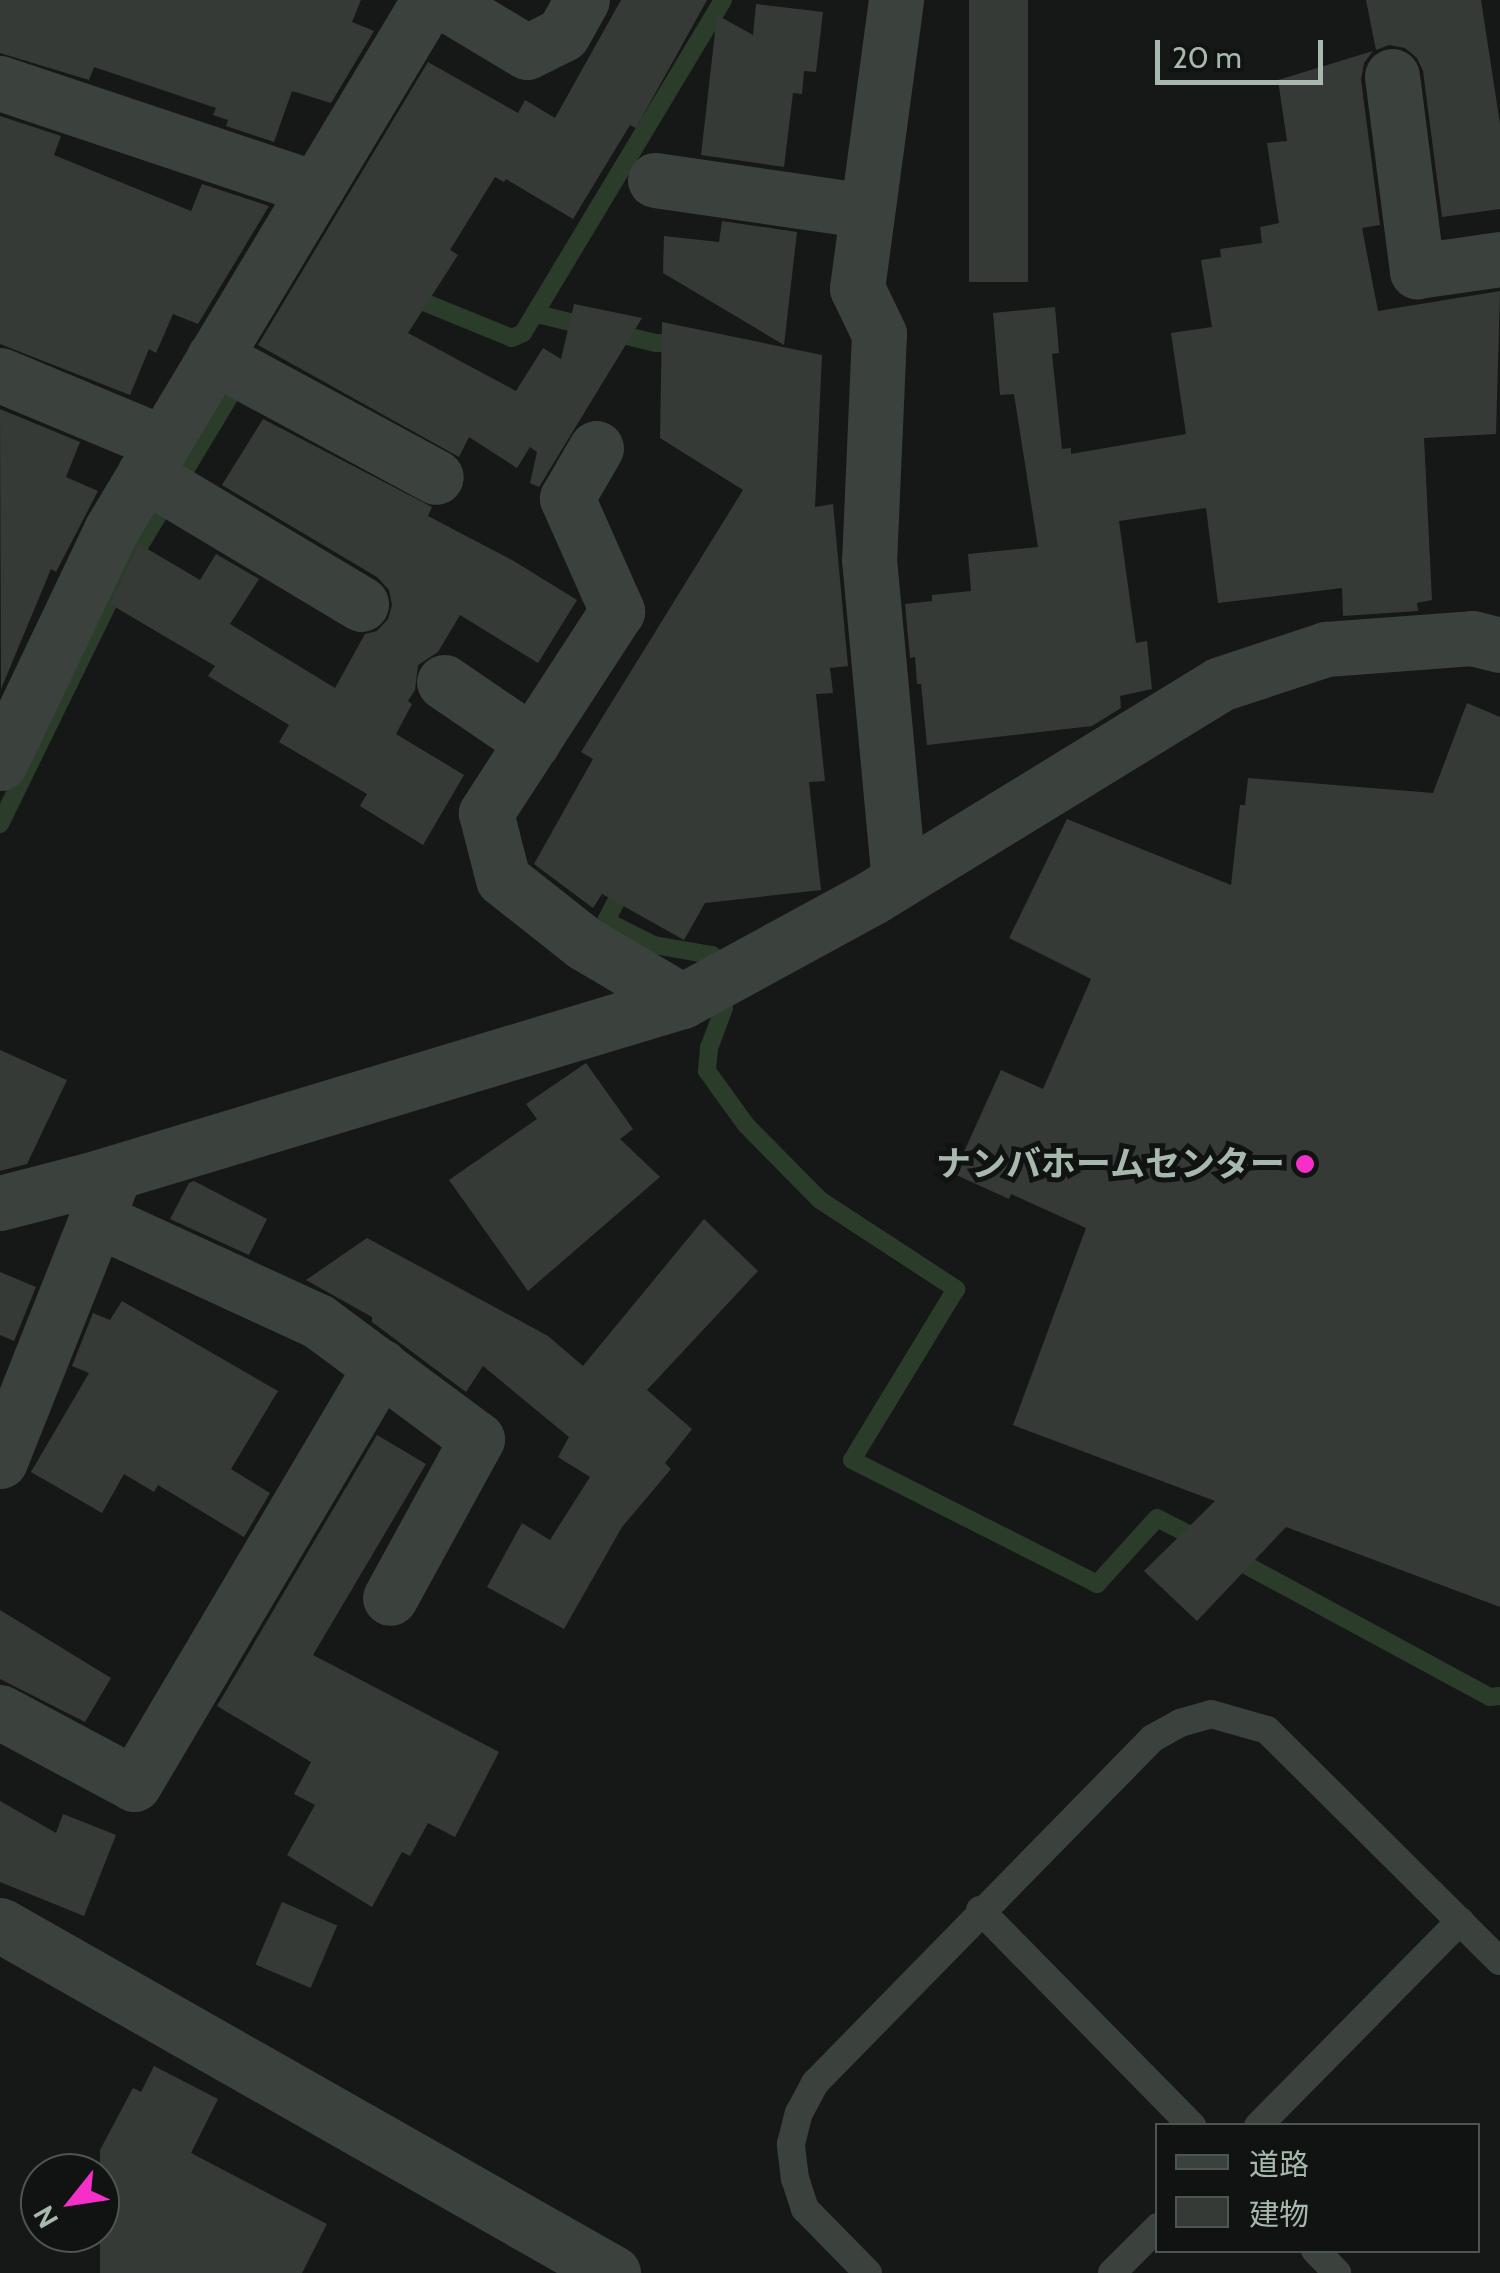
<!DOCTYPE html>
<html>
<head>
<meta charset="utf-8">
<style>
  body { margin:0 }
  #map { position:relative; width:1500px; height:2273px; overflow:hidden; background:#161817; font-family:Cabin,"Noto Sans JP",sans-serif }
  div>[style] { position:absolute }
  .stream>* { height:18px; margin:-9px; padding:0 9px; transform-origin:9px; border-radius:9px; background:#2b3c2b }
  .building>* { inset:0; background:#363a37; transform-origin:0 0 }
  .lane>* { height:28px; margin:-14px; padding:0 14px; transform-origin:14px; border-radius:14px; background:#3b423e }
  .street>* { height:55px; margin:-27.5px; padding:0 27.5px; transform-origin:27.5px; border-radius:27.5px; background:#3b423e }
  .dots>* { width:28px; height:28px; translate:-50% -50%; box-sizing:border-box; border:5px solid #111312; border-radius:50% }
  span { translate:-50% -50%; white-space:nowrap; text-align:center; line-height:1.15; -webkit-text-stroke:10px #111312; paint-order:stroke }
  .poi-label { font-size:35px; color:#a7b8ac; font-weight:700 }
  .right { translate:-100% -50%; text-align:right }
  .legend { position:absolute; left:1155px; top:2123px; width:325px; height:130px; box-sizing:border-box; background:#111312; border:2px solid #4d5550; margin:0; padding:12px 18px; list-style:none; font-size:30px; color:#a7b8ac }
  .legend li { display:flex; align-items:center; gap:20px; height:50px }
  .legend b { width:50px; border:2px solid #4d5550 }
  .north { position:absolute; left:20px; top:2153px; width:100px; height:100px; box-sizing:border-box; background:#111312; border:2px solid #4d5550; border-radius:50%; rotate:240deg; font-size:28px; font-weight:700; line-height:40px; text-align:center; color:#a7b8ac }
  .north::after { content:''; display:block; margin:auto; width:35px; height:45px; background:#f62fc9; clip-path:polygon(50% 0,100% 100%,50% 72%,0 100%) }
  .scale { position:absolute; left:1155px; top:40px; width:168px; height:45px; box-sizing:border-box; border:5px solid #a7b8ac; border-top:0; padding-left:12px; font-size:30px; line-height:35px; white-space:nowrap; color:#a7b8ac; -webkit-text-stroke:8px #111312; paint-order:stroke }
</style>
</head>
<body>
<div id="map">
  <div class="stream">
    <i style="left:409px;top:296px;width:111px;rotate:22.2deg"></i>
    <i style="left:512px;top:338px;width:12px;rotate:-24deg"></i>
    <i style="left:523px;top:333px;width:388px;rotate:-59deg"></i>
    <i style="left:537px;top:314px;width:122px;rotate:13.7deg"></i>
    <i style="left:656px;top:343px;width:30px;rotate:2deg"></i>
    <i style="left:0;top:824px;width:280px;rotate:-63.9deg"></i>
    <i style="left:123px;top:573px;width:230px;rotate:-58.9deg"></i>
    <i style="left:625px;top:884px;width:42px;rotate:117.2deg"></i>
    <i style="left:606px;top:921px;width:54px;rotate:26.6deg"></i>
    <i style="left:654px;top:945px;width:59px;rotate:9.8deg"></i>
    <i style="left:712px;top:955px;width:9px;rotate:72deg"></i>
    <i style="left:724px;top:1008px;width:43px;rotate:110.6deg"></i>
    <i style="left:709px;top:1048px;width:23px;rotate:95deg"></i>
    <i style="left:707px;top:1071px;width:67px;rotate:54.2deg"></i>
    <i style="left:746px;top:1125px;width:105px;rotate:45.4deg"></i>
    <i style="left:820px;top:1200px;width:163px;rotate:33.2deg"></i>
    <i style="left:956px;top:1289px;width:200px;rotate:121.3deg"></i>
    <i style="left:852px;top:1460px;width:275px;rotate:26.8deg"></i>
    <i style="left:1097px;top:1584px;width:89px;rotate:-47.7deg"></i>
    <i style="left:1157px;top:1518px;width:53px;rotate:27.1deg"></i>
    <i style="left:1231px;top:1557px;width:294px;rotate:28.4deg"></i>
    <i style="left:1490px;top:1697px;width:10px;rotate:-6deg"></i>
  </div>
  <div class="building">
    <i style="clip-path:polygon(0 0,361px 0,352px 22px,374px 31px,331px 103px,292px 91px,274px 142px,226px 126px,228px 120px,213px 115px,216px 108px,94px 67px,89px 80px,0 53px)"></i>
    <i style="clip-path:polygon(621px 0,707px 0,636px 128px,630px 125px,573px 219px,506px 179px,504px 182px,495px 177px,450px 250px,458px 255px,408px 333px,516px 391px,543px 348px,561px 359px,574px 304px,642px 318px,539px 487px,530px 483px,537px 452px,530px 447px,517px 468px,469px 437px,459px 457px,258px 345px,428px 62px,518px 113px,525px 100px,555px 118px)"></i>
    <i style="left:969px;top:0;width:59px;height:282px"></i>
    <i style="clip-path:polygon(1366px 0,1481px 0,1500px 124px,1500px 209px,1442px 217px,1423px 71px,1417px 58px,1405px 48px,1389px 45px,1376px 50px)"></i>
    <i style="clip-path:polygon(756px 4px,823px 12px,816px 72px,804px 71px,802px 94px,793px 93px,784px 167px,701px 155px,717px 15px,753px 35px)"></i>
    <i style="clip-path:polygon(1373px 51px,1364px 63px,1361px 80px,1380px 225px,1362px 228px,1378px 311px,1500px 291px,1496px 434px,1424px 438px,1432px 600px,1417px 603px,1418px 611px,1343px 616px,1342px 588px,1218px 603px,1206px 508px,1119px 521px,1136px 643px,1147px 641px,1152px 689px,1120px 696px,1121px 708px,1092px 726px,927px 745px,921px 684px,917px 684px,915px 657px,910px 658px,905px 604px,932px 601px,932px 595px,971px 591px,968px 554px,1038px 547px,1014px 394px,1000px 395px,993px 313px,1055px 307px,1059px 353px,1052px 354px,1062px 449px,1071px 448px,1071px 454px,1186px 434px,1171px 333px,1212px 327px,1201px 260px,1221px 257px,1220px 249px,1262px 243px,1260px 227px,1279px 223px,1267px 143px,1287px 141px,1278px 80px)"></i>
    <i style="clip-path:polygon(0 116px,61px 136px,54px 155px,191px 211px,202px 184px,269px 206px,198px 324px,173px 314px,156px 353px,149px 349px,130px 395px,0 344px)"></i>
    <i style="clip-path:polygon(722px 221px,797px 232px,784px 345px,663px 273px,664px 236px,719px 242px)"></i>
    <i style="clip-path:polygon(662px 322px,822px 355px,815px 507px,833px 504px,848px 666px,830px 668px,833px 693px,816px 694px,825px 781px,809px 782px,821px 890px,705px 903px,684px 940px,602px 894px,593px 908px,534px 864px,593px 759px,581px 752px,743px 490px,660px 438px)"></i>
    <i style="clip-path:polygon(0 409px,80px 442px,66px 477px,98px 491px,56px 572px,51px 569px,1px 689px)"></i>
    <i style="clip-path:polygon(263px 419px,432px 507px,428px 516px,512px 560px,577px 600px,538px 663px,460px 615px,438px 652px,418px 665px,415px 690px,408px 701px,412px 704px,396px 734px,464px 775px,423px 845px,360px 806px,367px 794px,279px 742px,289px 725px,208px 676px,215px 666px,110px 604px,139px 544px,200px 580px,216px 554px,259px 579px,230px 624px,335px 688px,365px 634px,377px 631px,388px 619px,392px 605px,389px 590px,377px 577px,222px 485px)"></i>
    <i style="clip-path:polygon(1467px 703px,1500px 717px,1500px 1607px,1286px 1527px,1197px 1621px,1144px 1571px,1215px 1501px,1013px 1425px,1086px 1228px,1011px 1194px,1009px 1199px,954px 1174px,1001px 1070px,1043px 1089px,1091px 979px,1009px 938px,1067px 819px,1231px 885px,1240px 805px,1245px 805px,1248px 778px,1433px 793px)"></i>
    <i style="clip-path:polygon(0 1050px,67px 1080px,27px 1164px,0 1171px)"></i>
    <i style="clip-path:polygon(586px 1063px,633px 1129px,620px 1139px,660px 1177px,528px 1291px,449px 1180px,537px 1119px,526px 1104px)"></i>
    <i style="clip-path:polygon(194px 1181px,267px 1219px,249px 1255px,170px 1219px,189px 1183px)"></i>
    <i style="clip-path:polygon(704px 1219px,758px 1271px,647px 1390px,692px 1429px,665px 1463px,671px 1469px,622px 1527px,564px 1629px,487px 1587px,522px 1523px,550px 1540px,590px 1477px,558px 1457px,569px 1437px,483px 1366px,466px 1392px,372px 1322px,372px 1317px,306px 1280px,367px 1238px,548px 1336px,583px 1366px)"></i>
    <i style="clip-path:polygon(0 1272px,36px 1287px,14px 1341px,0 1335px)"></i>
    <i style="clip-path:polygon(122px 1301px,278px 1391px,231px 1469px,270px 1493px,244px 1537px,158px 1485px,154px 1492px,124px 1474px,102px 1513px,31px 1472px,89px 1373px,72px 1366px,93px 1313px,110px 1320px)"></i>
    <i style="clip-path:polygon(377px 1435px,426px 1464px,313px 1655px,499px 1752px,455px 1837px,428px 1823px,410px 1856px,402px 1852px,372px 1907px,287px 1855px,315px 1805px,294px 1794px,311px 1762px,217px 1706px)"></i>
    <i style="clip-path:polygon(0 1610px,111px 1678px,85px 1722px,0 1679px)"></i>
    <i style="clip-path:polygon(0 1801px,56px 1833px,63px 1814px,116px 1835px,84px 1916px,0 1882px)"></i>
    <i style="left:282px;top:1902px;width:60px;height:68px;rotate:23deg"></i>
    <i style="clip-path:polygon(154px 2066px,218px 2099px,191px 2153px,327px 2224px,302px 2273px,100px 2273px,100px 2150px,133px 2088px,141px 2092px)"></i>
  </div>
  <div class="lane">
    <i style="left:980px;top:1910px;width:303px;rotate:45.5deg"></i>
    <i style="left:1258px;top:2126px;width:288px;rotate:-45.4deg"></i>
    <i style="left:1315px;top:2250px;width:32px;rotate:46deg"></i>
    <i style="left:868px;top:2273px;width:90px;rotate:-134.5deg"></i>
    <i style="left:805px;top:2209px;width:32px;rotate:-108deg"></i>
    <i style="left:795px;top:2179px;width:35px;rotate:-97deg"></i>
    <i style="left:791px;top:2144px;width:32px;rotate:-76deg"></i>
    <i style="left:799px;top:2113px;width:34px;rotate:-62deg"></i>
    <i style="left:815px;top:2083px;width:483px;rotate:-45.6deg"></i>
    <i style="left:1153px;top:1738px;width:31px;rotate:-29deg"></i>
    <i style="left:1180px;top:1723px;width:32px;rotate:-16deg"></i>
    <i style="left:1211px;top:1714px;width:58px;rotate:15.9deg"></i>
    <i style="left:1267px;top:1730px;width:328px;rotate:44.8deg"></i>
    <i style="left:1112px;top:2273px;width:65px;rotate:-45deg"></i>
  </div>
  <div class="street">
    <i style="left:440px;top:0;width:101px;rotate:30.9deg"></i>
    <i style="left:527px;top:52px;width:40px;rotate:-26.6deg"></i>
    <i style="left:563px;top:34px;width:39px;rotate:-61deg"></i>
    <i style="left:896px;top:0;width:291px;rotate:97.7deg"></i>
    <i style="left:857px;top:288px;width:51px;rotate:64.4deg"></i>
    <i style="left:879px;top:334px;width:225px;rotate:92.5deg"></i>
    <i style="left:869px;top:559px;width:323px;rotate:84.7deg"></i>
    <i style="left:1392px;top:76px;width:197px;rotate:82.7deg"></i>
    <i style="left:1417px;top:271px;width:84px;rotate:-8.2deg"></i>
    <i style="left:0;top:83px;width:333px;rotate:18.5deg"></i>
    <i style="left:655px;top:180px;width:214px;rotate:8.3deg"></i>
    <i style="left:214px;top:357px;width:252px;rotate:28.4deg"></i>
    <i style="left:0;top:375px;width:177px;rotate:22.6deg"></i>
    <i style="left:596px;top:448px;width:58px;rotate:120.1deg"></i>
    <i style="left:567px;top:498px;width:124px;rotate:66.1deg"></i>
    <i style="left:617px;top:611px;width:241px;rotate:123deg"></i>
    <i style="left:486px;top:813px;width:68px;rotate:75.6deg"></i>
    <i style="left:503px;top:879px;width:103px;rotate:38.3deg"></i>
    <i style="left:584px;top:943px;width:114px;rotate:30.6deg"></i>
    <i style="left:144px;top:474px;width:253px;rotate:30.9deg"></i>
    <i style="left:444px;top:682px;width:107px;rotate:34.3deg"></i>
    <i style="left:0;top:763px;width:258px;rotate:-64.5deg"></i>
    <i style="left:111px;top:530px;width:618px;rotate:-59.04deg"></i>
    <i style="left:0;top:1203px;width:92px;rotate:-14.5deg"></i>
    <i style="left:89px;top:1180px;width:619px;rotate:-16.8deg"></i>
    <i style="left:682px;top:1001px;width:215px;rotate:-28.6deg"></i>
    <i style="left:871px;top:898px;width:409px;rotate:-31.5deg"></i>
    <i style="left:1220px;top:684px;width:112px;rotate:-18.3deg"></i>
    <i style="left:1326px;top:649px;width:146px;rotate:-4.3deg"></i>
    <i style="left:1472px;top:638px;width:29px;rotate:14deg"></i>
    <i style="left:96px;top:1219px;width:244px;rotate:24.7deg"></i>
    <i style="left:318px;top:1321px;width:198px;rotate:36.6deg"></i>
    <i style="left:477px;top:1439px;width:181px;rotate:118.7deg"></i>
    <i style="left:0;top:1461px;width:297px;rotate:-68.3deg"></i>
    <i style="left:0;top:1712px;width:152px;rotate:28.2deg"></i>
    <i style="left:134px;top:1784px;width:485px;rotate:-59.4deg"></i>
    <i style="left:0;top:1925px;width:705px;rotate:29.58deg"></i>
  </div>
  <div class="dots">
    <i style="left:1305px;top:1164px;background:#f62fc9"></i>
  </div>
  <div class="poi-label">
    <span class="right" style="left:1285px;top:1164px">ナンバホームセンター</span>
  </div>
  <ul class="legend">
  <li><b style="height:12px;background:#3b423e"></b>道路</li>
  <li><b style="height:28px;background:#363a37"></b>建物</li>
  </ul>
  <div class="north">N</div>
  <div class="scale">20 m</div>
</div>
</body>
</html>
